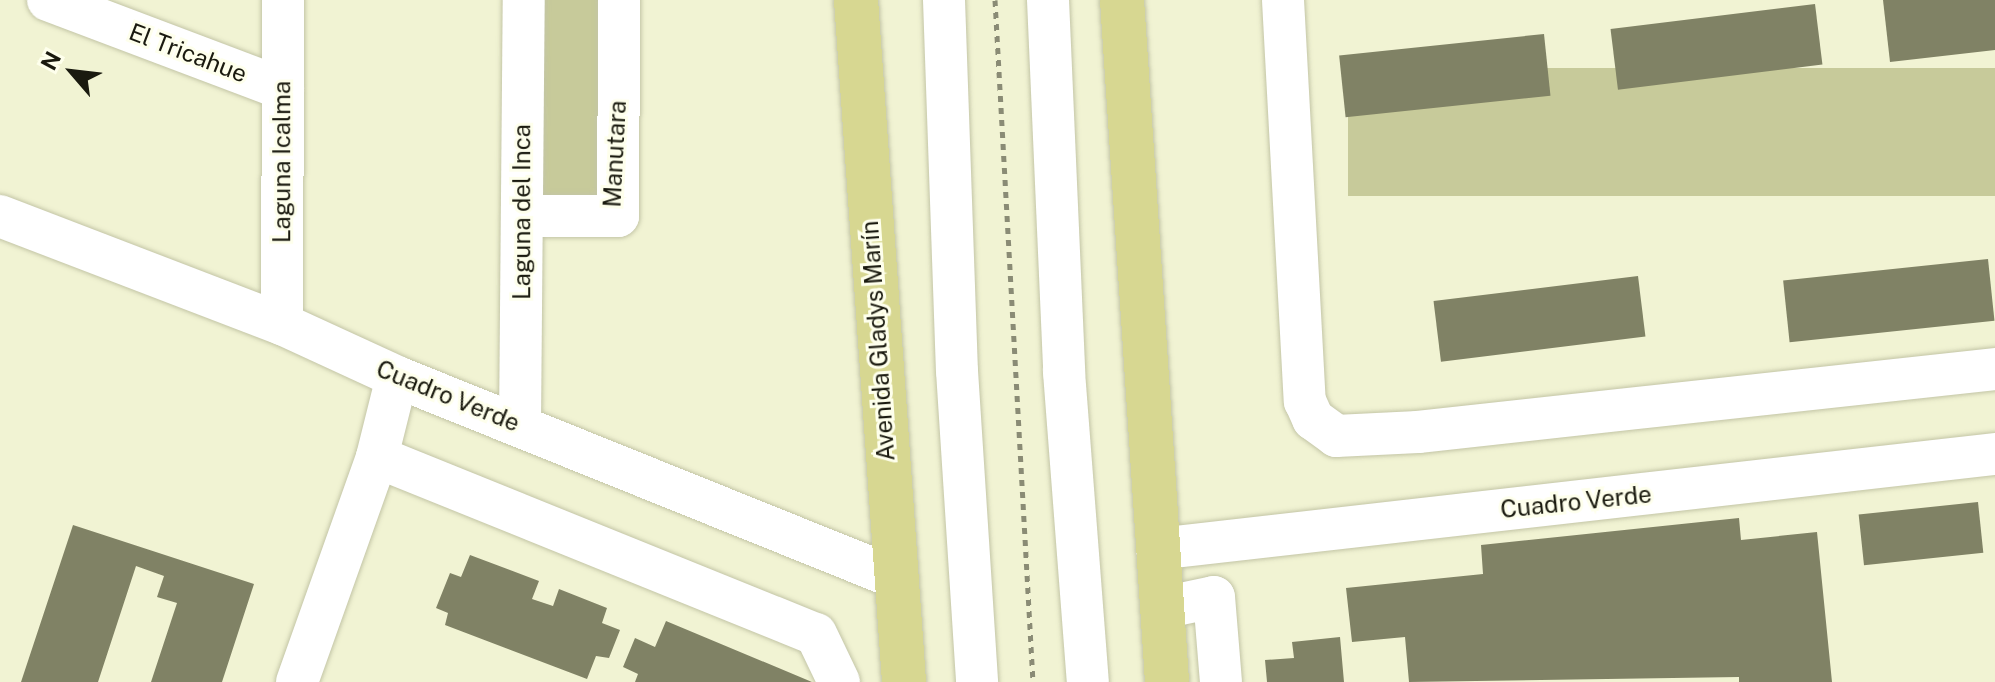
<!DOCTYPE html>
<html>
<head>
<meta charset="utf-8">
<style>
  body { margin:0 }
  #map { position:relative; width:1995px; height:682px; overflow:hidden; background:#f1f3d3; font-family:"Public Sans",sans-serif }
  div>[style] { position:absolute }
  .green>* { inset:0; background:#c7ca9a; transform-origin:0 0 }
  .building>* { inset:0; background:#808265; transform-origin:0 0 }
  .path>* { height:5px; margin-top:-2.5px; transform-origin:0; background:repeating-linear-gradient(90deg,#8a8b75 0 6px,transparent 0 12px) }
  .roads { filter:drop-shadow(0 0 2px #c3c5a6) drop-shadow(0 0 2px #c3c5a6) }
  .minor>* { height:42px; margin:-21px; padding:0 21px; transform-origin:21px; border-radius:21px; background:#fff }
  .major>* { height:44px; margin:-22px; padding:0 22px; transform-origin:22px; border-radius:22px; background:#d7d791 }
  span { translate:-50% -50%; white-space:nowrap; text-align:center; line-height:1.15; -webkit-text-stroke:6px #feffec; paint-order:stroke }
  .street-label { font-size:24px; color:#1a1a0f }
  .north { position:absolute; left:32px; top:32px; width:80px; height:80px; -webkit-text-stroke:6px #feffec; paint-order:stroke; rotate:298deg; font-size:22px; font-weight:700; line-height:32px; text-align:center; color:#1a1a0f }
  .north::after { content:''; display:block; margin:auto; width:28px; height:36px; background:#1a1a0f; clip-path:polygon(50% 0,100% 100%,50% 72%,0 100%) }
</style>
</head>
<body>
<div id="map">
  <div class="green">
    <i style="left:542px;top:0;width:61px;height:201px"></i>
    <i style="left:1995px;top:68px;width:128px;height:647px;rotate:90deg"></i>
  </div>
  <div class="building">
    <i style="clip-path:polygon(1883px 0,1995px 0,1995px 50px,1890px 62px)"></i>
    <i style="left:1815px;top:4px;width:61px;height:206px;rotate:83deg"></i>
    <i style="left:1544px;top:34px;width:62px;height:206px;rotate:84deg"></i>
    <i style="left:1988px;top:259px;width:62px;height:206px;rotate:84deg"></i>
    <i style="left:1638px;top:276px;width:61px;height:206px;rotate:83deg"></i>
    <i style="left:1978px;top:502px;width:51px;height:120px;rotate:84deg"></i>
    <i style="clip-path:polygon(1739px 518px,1741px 540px,1817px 532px,1832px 682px,1739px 682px,1739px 677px,1409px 682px,1405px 637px,1352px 642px,1346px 588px,1483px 574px,1481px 545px)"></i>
    <i style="clip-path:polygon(73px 525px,254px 584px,222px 682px,151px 682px,177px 603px,157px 597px,164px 576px,136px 566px,98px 682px,21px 682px)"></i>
    <i style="clip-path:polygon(470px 555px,539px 581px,532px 599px,553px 606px,559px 589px,607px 608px,602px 623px,620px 630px,609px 658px,596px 656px,587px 679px,445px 625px,448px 613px,436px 608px,450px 573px,461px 577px)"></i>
    <i style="clip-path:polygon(666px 621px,812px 682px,635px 682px,638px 674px,623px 667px,635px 638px,655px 647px)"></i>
    <i style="clip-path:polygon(1340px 637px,1344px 682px,1267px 682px,1265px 660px,1294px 658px,1292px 642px)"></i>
  </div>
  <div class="path">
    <i style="left:995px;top:0;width:683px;rotate:86.81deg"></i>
  </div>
  <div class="roads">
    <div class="minor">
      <i style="left:48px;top:0;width:251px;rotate:20.7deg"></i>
      <i style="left:944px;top:0;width:371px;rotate:88deg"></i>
      <i style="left:957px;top:371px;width:312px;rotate:86.3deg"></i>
      <i style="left:1048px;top:0;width:372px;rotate:87.5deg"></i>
      <i style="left:1064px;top:372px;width:311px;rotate:85.6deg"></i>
      <i style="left:1283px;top:0;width:402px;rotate:86.9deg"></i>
      <i style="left:1305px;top:401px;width:20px;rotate:66deg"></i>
      <i style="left:1313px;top:419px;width:29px;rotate:36deg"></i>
      <i style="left:1336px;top:436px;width:82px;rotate:-2.8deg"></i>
      <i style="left:1418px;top:432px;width:580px;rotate:-6.23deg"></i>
      <i style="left:0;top:216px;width:302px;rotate:21deg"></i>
      <i style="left:282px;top:324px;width:127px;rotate:24.7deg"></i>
      <i style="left:397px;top:377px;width:538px;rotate:21.94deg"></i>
      <i style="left:522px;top:216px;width:96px"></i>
      <i style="left:618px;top:216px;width:216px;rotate:-89.7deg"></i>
      <i style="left:282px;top:324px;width:324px;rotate:-89.8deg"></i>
      <i style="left:520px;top:425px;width:425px;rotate:-89.5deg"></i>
      <i style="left:377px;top:457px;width:473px;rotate:22deg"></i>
      <i style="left:816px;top:634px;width:53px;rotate:64.4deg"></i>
      <i style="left:1157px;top:549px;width:843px;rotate:-6.47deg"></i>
      <i style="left:1162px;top:608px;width:53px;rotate:-11.9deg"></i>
      <i style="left:1214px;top:597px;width:85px;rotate:85.3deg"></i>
      <i style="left:297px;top:682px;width:239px;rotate:-70.4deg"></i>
      <i style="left:377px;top:457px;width:82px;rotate:-76deg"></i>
    </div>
    <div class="major">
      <i style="left:856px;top:0;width:684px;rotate:85.97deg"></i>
      <i style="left:1122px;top:0;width:683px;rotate:86.22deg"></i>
    </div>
  </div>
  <div class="street-label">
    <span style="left:188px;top:53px;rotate:21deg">El Tricahue</span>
    <span style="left:615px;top:154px;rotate:-87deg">Manutara</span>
    <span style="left:282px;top:162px;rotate:-90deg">Laguna Icalma</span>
    <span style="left:522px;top:212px;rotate:-90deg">Laguna del Inca</span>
    <span style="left:878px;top:341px;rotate:-94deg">Avenida Gladys Marín</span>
    <span style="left:448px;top:396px;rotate:22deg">Cuadro Verde</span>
    <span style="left:1576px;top:502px;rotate:-6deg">Cuadro Verde</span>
  </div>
  <div class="north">N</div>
</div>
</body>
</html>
